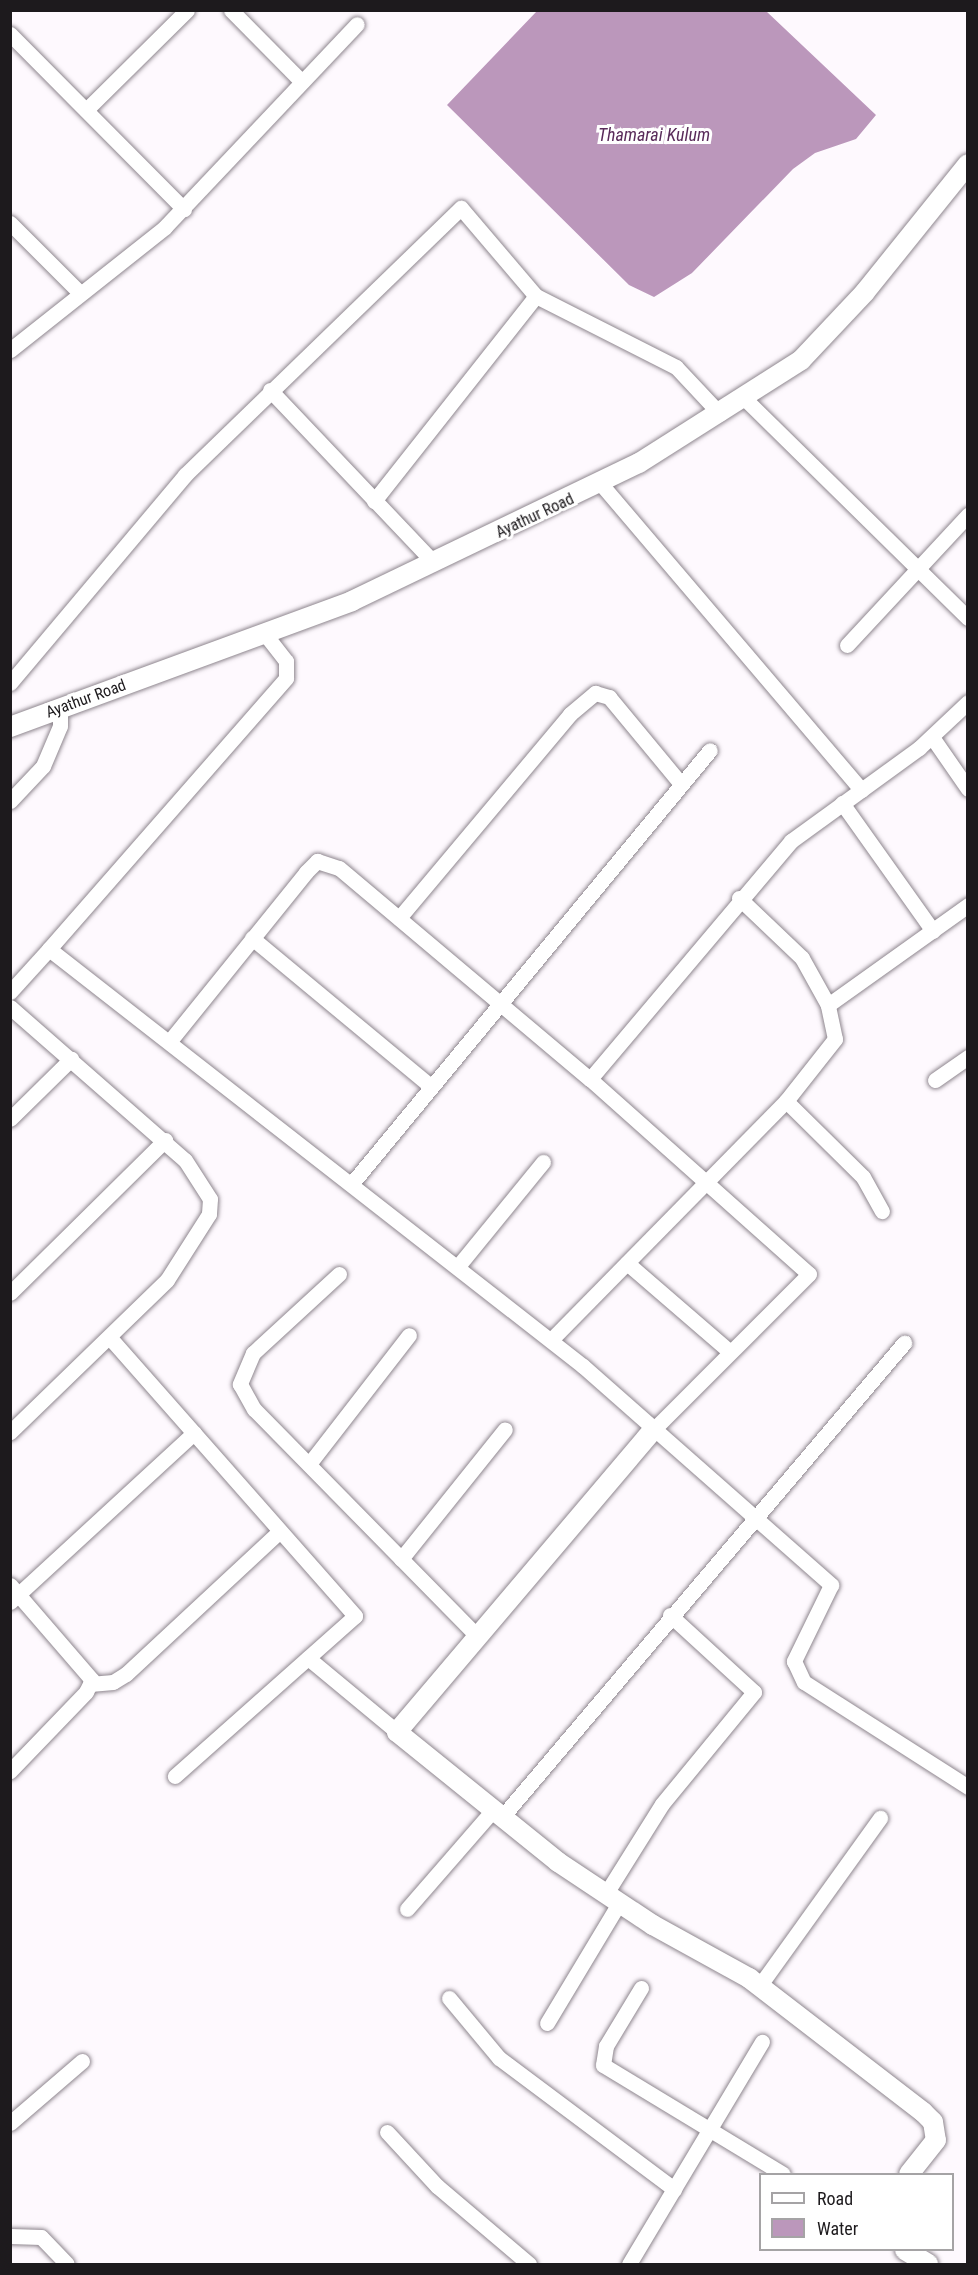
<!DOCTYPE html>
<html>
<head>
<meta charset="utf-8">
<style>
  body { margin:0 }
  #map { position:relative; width:978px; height:2275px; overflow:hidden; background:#fef9fe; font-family:"Roboto Condensed",sans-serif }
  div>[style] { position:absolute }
  .water>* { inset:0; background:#bb97bb }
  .roads { filter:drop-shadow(0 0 2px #8e868e) drop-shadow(0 0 2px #8e868e) }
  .minor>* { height:15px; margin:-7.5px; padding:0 7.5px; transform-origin:7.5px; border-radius:7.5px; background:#fff }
  .tertiary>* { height:20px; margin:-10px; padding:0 10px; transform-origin:10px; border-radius:10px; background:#fff }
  span { translate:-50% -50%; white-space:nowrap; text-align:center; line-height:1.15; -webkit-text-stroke:6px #fff; paint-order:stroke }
  .street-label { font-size:16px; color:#1d1a1d }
  .water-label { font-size:18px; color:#592b5a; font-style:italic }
  .frame { position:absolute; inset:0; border:12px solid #1d1a1d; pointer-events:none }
  .legend { position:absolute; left:759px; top:2173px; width:195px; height:78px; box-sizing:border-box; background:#fff; border:2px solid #a5a3a5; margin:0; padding:8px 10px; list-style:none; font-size:18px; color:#1d1a1d }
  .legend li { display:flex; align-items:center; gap:12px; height:30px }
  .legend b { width:30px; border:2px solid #a5a3a5 }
</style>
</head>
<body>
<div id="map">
  <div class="water">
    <i style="clip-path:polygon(766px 11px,876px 115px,856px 139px,815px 153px,793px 169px,692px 273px,654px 297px,629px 285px,447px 105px,537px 11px)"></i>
  </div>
  <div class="roads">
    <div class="minor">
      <i style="left:231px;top:10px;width:100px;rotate:45.4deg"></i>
      <i style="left:10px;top:34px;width:247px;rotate:45.2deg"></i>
      <i style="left:86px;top:110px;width:142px;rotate:-44.7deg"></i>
      <i style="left:10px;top:223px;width:98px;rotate:45deg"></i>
      <i style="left:10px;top:350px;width:198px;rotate:-38.4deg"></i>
      <i style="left:165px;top:227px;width:279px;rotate:-46.6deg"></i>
      <i style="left:270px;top:390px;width:238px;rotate:46.5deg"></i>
      <i style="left:744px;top:398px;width:314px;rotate:44.5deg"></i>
      <i style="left:601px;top:484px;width:402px;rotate:49.6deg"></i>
      <i style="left:374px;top:501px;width:261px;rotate:-51.7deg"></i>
      <i style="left:847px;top:645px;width:178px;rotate:-47.1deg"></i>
      <i style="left:10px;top:683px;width:272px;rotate:-49.9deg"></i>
      <i style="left:185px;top:475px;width:384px;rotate:-44.1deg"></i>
      <i style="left:461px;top:208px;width:116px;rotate:49.6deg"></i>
      <i style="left:536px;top:296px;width:157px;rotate:26.9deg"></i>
      <i style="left:676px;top:367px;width:64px;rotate:46.9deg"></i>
      <i style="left:932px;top:737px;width:63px;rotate:55.3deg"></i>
      <i style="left:10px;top:801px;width:48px;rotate:-46.7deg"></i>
      <i style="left:43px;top:766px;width:43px;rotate:-67deg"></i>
      <i style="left:60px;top:726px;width:17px;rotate:-90deg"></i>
      <i style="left:842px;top:803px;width:157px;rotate:54.6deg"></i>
      <i style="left:399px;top:918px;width:266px;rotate:-50deg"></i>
      <i style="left:570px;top:714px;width:33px;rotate:-40deg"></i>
      <i style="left:595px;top:693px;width:15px;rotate:16deg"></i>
      <i style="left:609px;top:697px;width:113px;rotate:50.4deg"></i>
      <i style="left:252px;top:938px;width:231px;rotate:39.7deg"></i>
      <i style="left:49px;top:949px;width:360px;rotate:-48.8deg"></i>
      <i style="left:286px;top:678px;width:17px;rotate:-90deg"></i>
      <i style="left:286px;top:661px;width:33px;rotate:-128deg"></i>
      <i style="left:10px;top:992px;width:58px;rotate:-47.8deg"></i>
      <i style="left:49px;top:949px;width:678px;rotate:37.99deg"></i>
      <i style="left:583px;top:1366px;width:331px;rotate:41.4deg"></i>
      <i style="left:831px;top:1585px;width:85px;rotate:116deg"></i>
      <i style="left:794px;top:1661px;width:23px;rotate:65deg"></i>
      <i style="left:804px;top:1682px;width:195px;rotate:32.6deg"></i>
      <i style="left:828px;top:1005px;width:172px;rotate:-35.5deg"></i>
      <i style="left:10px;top:1007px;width:232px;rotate:41.2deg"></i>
      <i style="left:185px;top:1160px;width:46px;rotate:57.3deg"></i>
      <i style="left:210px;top:1199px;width:15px;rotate:94deg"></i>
      <i style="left:209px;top:1214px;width:78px;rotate:122.5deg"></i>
      <i style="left:167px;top:1280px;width:219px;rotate:135.9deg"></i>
      <i style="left:169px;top:1042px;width:218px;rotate:-51.1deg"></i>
      <i style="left:306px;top:872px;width:16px;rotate:-45deg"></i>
      <i style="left:317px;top:861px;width:23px;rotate:18deg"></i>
      <i style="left:339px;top:868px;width:328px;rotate:40.1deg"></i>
      <i style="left:590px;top:1079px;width:293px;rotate:41.7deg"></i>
      <i style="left:809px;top:1274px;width:221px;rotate:135deg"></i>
      <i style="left:590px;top:1079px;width:312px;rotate:-49.8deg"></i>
      <i style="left:791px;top:841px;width:158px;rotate:-36deg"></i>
      <i style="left:919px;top:748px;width:67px;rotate:-43.2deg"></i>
      <i style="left:935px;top:1080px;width:40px;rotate:-34.9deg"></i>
      <i style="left:786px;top:1101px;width:108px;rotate:44.6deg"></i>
      <i style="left:863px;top:1177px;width:39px;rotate:61deg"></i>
      <i style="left:10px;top:1119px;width:86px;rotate:-44.5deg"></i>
      <i style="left:353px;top:1182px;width:560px;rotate:-50.43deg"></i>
      <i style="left:627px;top:1263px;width:136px;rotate:40.8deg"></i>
      <i style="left:459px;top:1265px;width:133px;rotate:-50.8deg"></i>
      <i style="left:339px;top:1274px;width:117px;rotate:137.4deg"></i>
      <i style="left:253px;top:1353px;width:34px;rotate:113deg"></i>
      <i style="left:240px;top:1384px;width:29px;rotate:61deg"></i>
      <i style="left:254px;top:1409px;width:320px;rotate:45.5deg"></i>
      <i style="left:10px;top:1293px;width:218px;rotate:-44.6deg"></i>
      <i style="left:111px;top:1339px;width:369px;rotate:48.6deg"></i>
      <i style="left:355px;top:1616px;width:241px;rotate:138.4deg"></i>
      <i style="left:551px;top:1340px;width:335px;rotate:-45.5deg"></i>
      <i style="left:786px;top:1101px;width:79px;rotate:-51.7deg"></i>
      <i style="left:835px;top:1039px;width:35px;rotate:-102deg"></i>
      <i style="left:828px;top:1005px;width:54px;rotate:-119deg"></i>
      <i style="left:802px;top:958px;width:87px;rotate:-136.4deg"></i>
      <i style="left:309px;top:1464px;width:163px;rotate:-52.2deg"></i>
      <i style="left:401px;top:1559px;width:166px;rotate:-51.3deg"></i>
      <i style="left:10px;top:1585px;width:125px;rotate:49.2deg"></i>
      <i style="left:92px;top:1680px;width:13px;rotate:117deg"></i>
      <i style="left:86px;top:1692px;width:110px;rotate:133.9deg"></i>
      <i style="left:10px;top:1602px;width:250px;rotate:-42.6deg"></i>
      <i style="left:308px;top:1658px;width:116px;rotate:39.7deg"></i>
      <i style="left:90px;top:1684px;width:23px;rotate:-5deg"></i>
      <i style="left:113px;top:1682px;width:15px;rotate:-32deg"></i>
      <i style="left:126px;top:1674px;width:210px;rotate:-42.9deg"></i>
      <i style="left:502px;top:1817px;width:622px;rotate:-49.7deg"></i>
      <i style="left:605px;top:1895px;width:107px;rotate:-57.9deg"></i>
      <i style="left:662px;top:1804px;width:145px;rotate:-50.6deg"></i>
      <i style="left:754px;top:1692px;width:114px;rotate:-137.5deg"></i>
      <i style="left:407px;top:1909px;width:131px;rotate:-49deg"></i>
      <i style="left:760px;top:1985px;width:206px;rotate:-54.3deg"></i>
      <i style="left:641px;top:1988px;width:68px;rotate:121.1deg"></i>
      <i style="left:606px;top:2046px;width:19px;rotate:99deg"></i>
      <i style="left:603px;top:2065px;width:210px;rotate:31.2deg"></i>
      <i style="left:449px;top:1998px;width:78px;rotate:50.2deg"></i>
      <i style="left:499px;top:2058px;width:219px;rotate:36.8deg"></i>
      <i style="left:547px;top:2023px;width:140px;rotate:-59deg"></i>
      <i style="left:10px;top:2123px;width:95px;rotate:-40.7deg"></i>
      <i style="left:387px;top:2132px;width:74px;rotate:47.2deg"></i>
      <i style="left:437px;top:2186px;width:121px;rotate:40.3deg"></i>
      <i style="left:10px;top:2236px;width:31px;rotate:2deg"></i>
      <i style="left:41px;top:2237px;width:37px;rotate:46deg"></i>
      <i style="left:629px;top:2264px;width:259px;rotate:-59.1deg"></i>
    </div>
    <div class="tertiary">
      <i style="left:10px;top:727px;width:364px;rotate:-20.2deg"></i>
      <i style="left:352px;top:601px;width:318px;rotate:-25.7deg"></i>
      <i style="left:639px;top:463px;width:192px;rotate:-32.4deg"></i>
      <i style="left:801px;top:360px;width:93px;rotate:-46.7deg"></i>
      <i style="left:865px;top:292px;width:164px;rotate:-51.2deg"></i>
      <i style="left:653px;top:1430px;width:396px;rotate:130.3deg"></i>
      <i style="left:397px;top:1732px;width:207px;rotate:38.9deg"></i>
      <i style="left:558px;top:1862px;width:114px;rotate:33.6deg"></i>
      <i style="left:653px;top:1925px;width:110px;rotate:28.9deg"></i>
      <i style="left:749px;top:1978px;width:220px;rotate:37.6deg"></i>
      <i style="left:923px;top:2112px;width:14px;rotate:45deg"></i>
      <i style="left:933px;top:2122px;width:18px;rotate:81deg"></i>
      <i style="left:936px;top:2140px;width:43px;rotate:128.5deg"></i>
      <i style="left:905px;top:2250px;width:27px;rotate:31deg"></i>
    </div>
  </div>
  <div class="street-label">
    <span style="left:535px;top:516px;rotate:-25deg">Ayathur Road</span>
    <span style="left:86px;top:699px;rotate:-20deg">Ayathur Road</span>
  </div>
  <div class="water-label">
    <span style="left:654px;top:135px">Thamarai Kulum</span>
  </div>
  <div class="frame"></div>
  <ul class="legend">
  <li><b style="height:8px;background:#fff"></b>Road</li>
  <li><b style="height:16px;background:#bb97bb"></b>Water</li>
  </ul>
</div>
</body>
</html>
